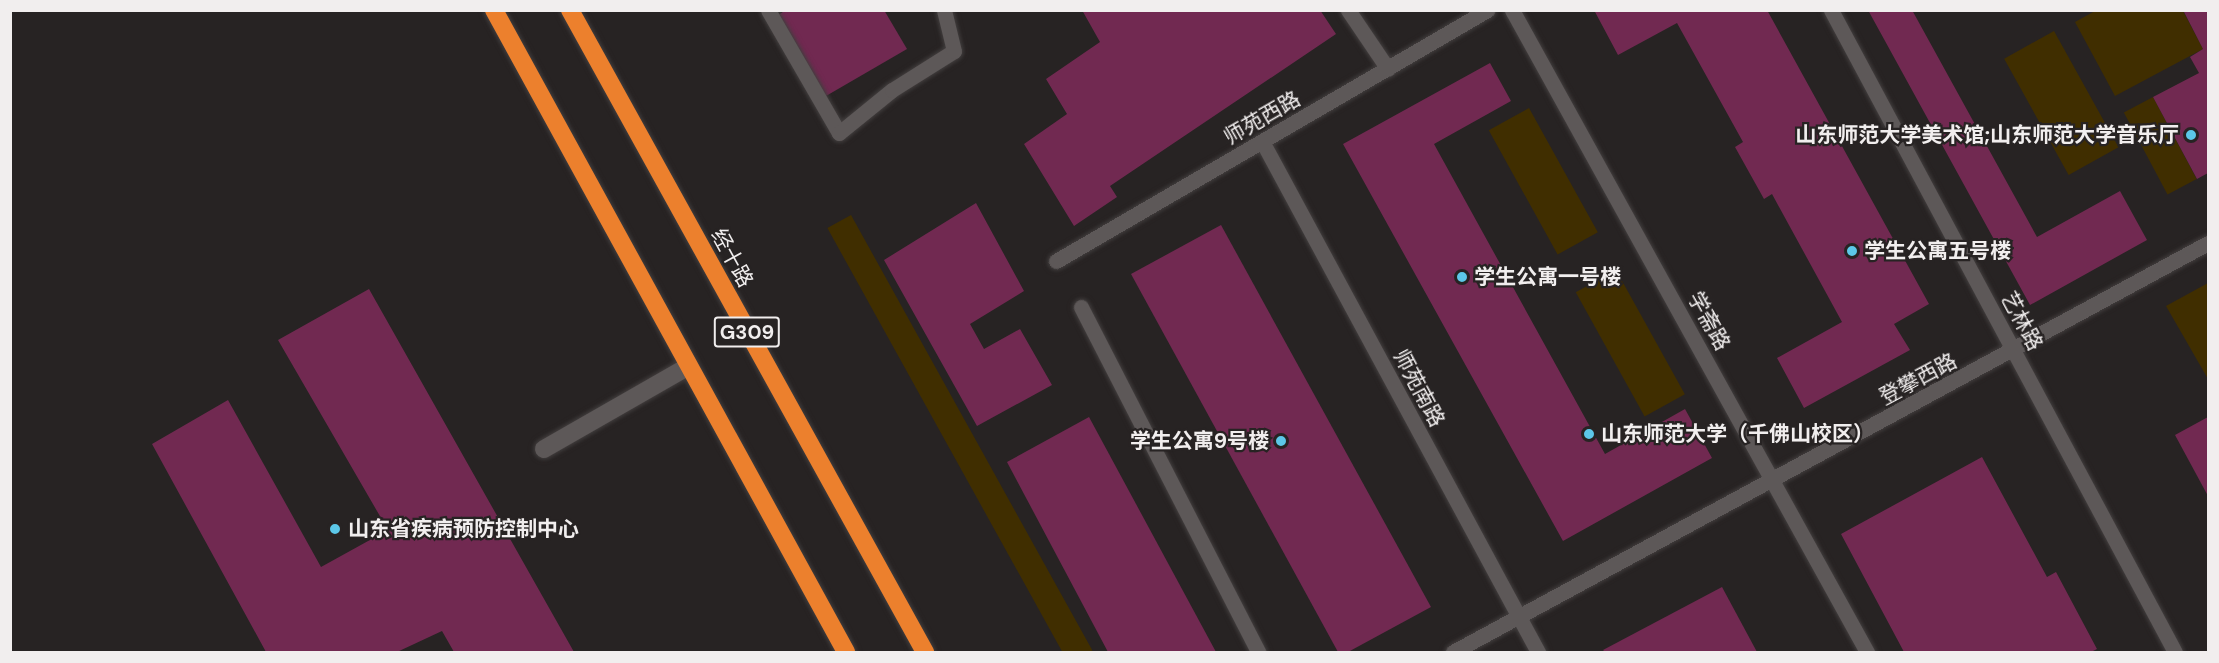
<!DOCTYPE html>
<html>
<head>
<meta charset="utf-8">
<style>
  body { margin:0 }
  #map { position:relative; width:2219px; height:663px; overflow:hidden; background:#272323; font-family:"DM Sans","Noto Sans SC",sans-serif }
  div>[style] { position:absolute }
  .green>* { inset:0; background:#402e00; transform-origin:0 0 }
  .building>* { inset:0; background:#712951 }
  .roads { filter:drop-shadow(0 0 2px #423e3e) drop-shadow(0 0 2px #423e3e) }
  .lane>* { height:15px; margin:-7.5px; padding:0 7.5px; transform-origin:7.5px; border-radius:7.5px; background:#5d5858 }
  .street>* { height:18px; margin:-9px; padding:0 9px; transform-origin:9px; border-radius:9px; background:#5d5858 }
  .highway>* { height:18px; margin:-9px; padding:0 9px; transform-origin:9px; border-radius:9px; background:#ec802d }
  .dots>* { width:16px; height:16px; translate:-50% -50%; box-sizing:border-box; border:3px solid #272323; border-radius:50% }
  span { translate:-50% -50%; white-space:nowrap; text-align:center; line-height:1.15; -webkit-text-stroke:4.5px #272323; paint-order:stroke }
  .shield-label span { padding:2px 4px; background:#272323; border:2px solid; border-radius:4px; -webkit-text-stroke-width:0 }
  .shield-label { font-size:20px; color:#f1eeee; font-weight:700 }
  .street-label { font-size:21px; color:#f1eeee }
  .poi-label { font-size:21px; color:#f1eeee; font-weight:700 }
  .right { translate:-100% -50%; text-align:right }
  .left { translate:0 -50%; text-align:left }
  .frame { position:absolute; inset:0; border:12px solid #f1eeee; pointer-events:none }
</style>
</head>
<body>
<div id="map">
  <div class="green">
    <i style="clip-path:polygon(2095px 11px,2183px 11px,2203px 49px,2115px 96px,2075px 22px)"></i>
    <i style="left:2054px;top:31px;width:133px;height:57px;rotate:61deg"></i>
    <i style="left:2153px;top:97px;width:93px;height:33px;rotate:62deg"></i>
    <i style="left:1529px;top:108px;width:142px;height:46px;rotate:61deg"></i>
    <i style="left:851px;top:215px;width:498px;height:27px;rotate:61deg"></i>
    <i style="left:1616px;top:270px;width:142px;height:46px;rotate:61deg"></i>
    <i style="clip-path:polygon(2208px 283px,2208px 379px,2166px 306px)"></i>
  </div>
  <div class="building">
    <i style="clip-path:polygon(786px 10px,884px 10px,907px 49px,826px 96px,778px 15px)"></i>
    <i style="clip-path:polygon(1082px 10px,1320px 10px,1336px 34px,1110px 186px,1117px 197px,1074px 226px,1024px 144px,1067px 114px,1046px 79px,1100px 42px)"></i>
    <i style="clip-path:polygon(1594px 10px,1767px 10px,1929px 304px,1894px 324px,1910px 350px,1804px 408px,1777px 358px,1842px 322px,1772px 194px,1764px 199px,1735px 147px,1743px 142px,1677px 23px,1618px 55px)"></i>
    <i style="clip-path:polygon(1868px 10px,1912px 10px,2037px 237px,2120px 191px,2147px 240px,2030px 305px)"></i>
    <i style="clip-path:polygon(2183px 10px,2208px 10px,2208px 173px,2197px 179px,2153px 97px,2199px 73px,2190px 57px,2203px 49px)"></i>
    <i style="clip-path:polygon(1490px 63px,1511px 101px,1434px 144px,1605px 454px,1685px 409px,1712px 458px,1563px 541px,1343px 144px)"></i>
    <i style="clip-path:polygon(976px 203px,1024px 291px,970px 324px,984px 349px,1020px 329px,1052px 385px,977px 426px,884px 260px)"></i>
    <i style="clip-path:polygon(1221px 225px,1431px 607px,1348px 652px,1338px 652px,1131px 274px)"></i>
    <i style="clip-path:polygon(369px 289px,574px 652px,454px 652px,442px 631px,397px 652px,266px 652px,152px 444px,228px 400px,321px 567px,388px 530px,278px 340px)"></i>
    <i style="clip-path:polygon(1089px 417px,1216px 652px,1108px 652px,1007px 462px)"></i>
    <i style="clip-path:polygon(2208px 417px,2208px 496px,2175px 435px)"></i>
    <i style="clip-path:polygon(1982px 457px,2047px 577px,2056px 572px,2097px 649px,2091px 652px,1904px 652px,1841px 534px)"></i>
    <i style="clip-path:polygon(1722px 587px,1757px 652px,1605px 652px,1603px 650px)"></i>
  </div>
  <div class="roads">
    <div class="lane">
      <i style="left:768px;top:10px;width:142px;rotate:60deg"></i>
      <i style="left:839px;top:133px;width:68px;rotate:-39.1deg"></i>
      <i style="left:892px;top:90px;width:73px;rotate:-32.2deg"></i>
      <i style="left:954px;top:51px;width:42px;rotate:-103.7deg"></i>
      <i style="left:1348px;top:10px;width:71px;rotate:55.9deg"></i>
      <i style="left:1512px;top:10px;width:734px;rotate:61.06deg"></i>
      <i style="left:1831px;top:10px;width:728px;rotate:61.82deg"></i>
      <i style="left:1263px;top:143px;width:579px;rotate:61.62deg"></i>
      <i style="left:1056px;top:261px;width:499px;rotate:-30.2deg"></i>
      <i style="left:1081px;top:307px;width:388px;rotate:62.8deg"></i>
      <i style="left:1453px;top:652px;width:859px;rotate:-28.45deg"></i>
    </div>
    <div class="street">
      <i style="left:544px;top:449px;width:167px;rotate:-29.8deg"></i>
    </div>
    <div class="highway">
      <i style="left:494px;top:10px;width:732px;rotate:61.26deg"></i>
      <i style="left:570px;top:10px;width:734px;rotate:61.06deg"></i>
    </div>
  </div>
  <div class="dots">
    <i style="left:2191px;top:135px;background:#5cc7e8"></i>
    <i style="left:1852px;top:251px;background:#5cc7e8"></i>
    <i style="left:1462px;top:277px;background:#5cc7e8"></i>
    <i style="left:1589px;top:434px;background:#5cc7e8"></i>
    <i style="left:1281px;top:441px;background:#5cc7e8"></i>
    <i style="left:335px;top:529px;background:#5cc7e8"></i>
  </div>
  <div class="shield-label">
    <span style="left:747px;top:332px">G309</span>
  </div>
  <div class="street-label">
    <span style="left:1262px;top:118px;rotate:-30deg">师苑西路</span>
    <span style="left:732px;top:258px;rotate:61deg">经十路</span>
    <span style="left:1709px;top:321px;rotate:61deg">学斋路</span>
    <span style="left:2022px;top:321px;rotate:62deg">艺林路</span>
    <span style="left:1918px;top:379px;rotate:-28deg">登攀西路</span>
    <span style="left:1419px;top:388px;rotate:62deg">师苑南路</span>
  </div>
  <div class="poi-label">
    <span class="right" style="left:2179px;top:135px">山东师范大学美术馆;山东师范大学音乐厅</span>
    <span class="left" style="left:1864px;top:251px">学生公寓五号楼</span>
    <span class="left" style="left:1474px;top:277px">学生公寓一号楼</span>
    <span class="left" style="left:1601px;top:434px">山东师范大学（千佛山校区）</span>
    <span class="right" style="left:1269px;top:441px">学生公寓9号楼</span>
    <span class="left" style="left:348px;top:529px">山东省疾病预防控制中心</span>
  </div>
  <div class="frame"></div>
</div>
</body>
</html>
